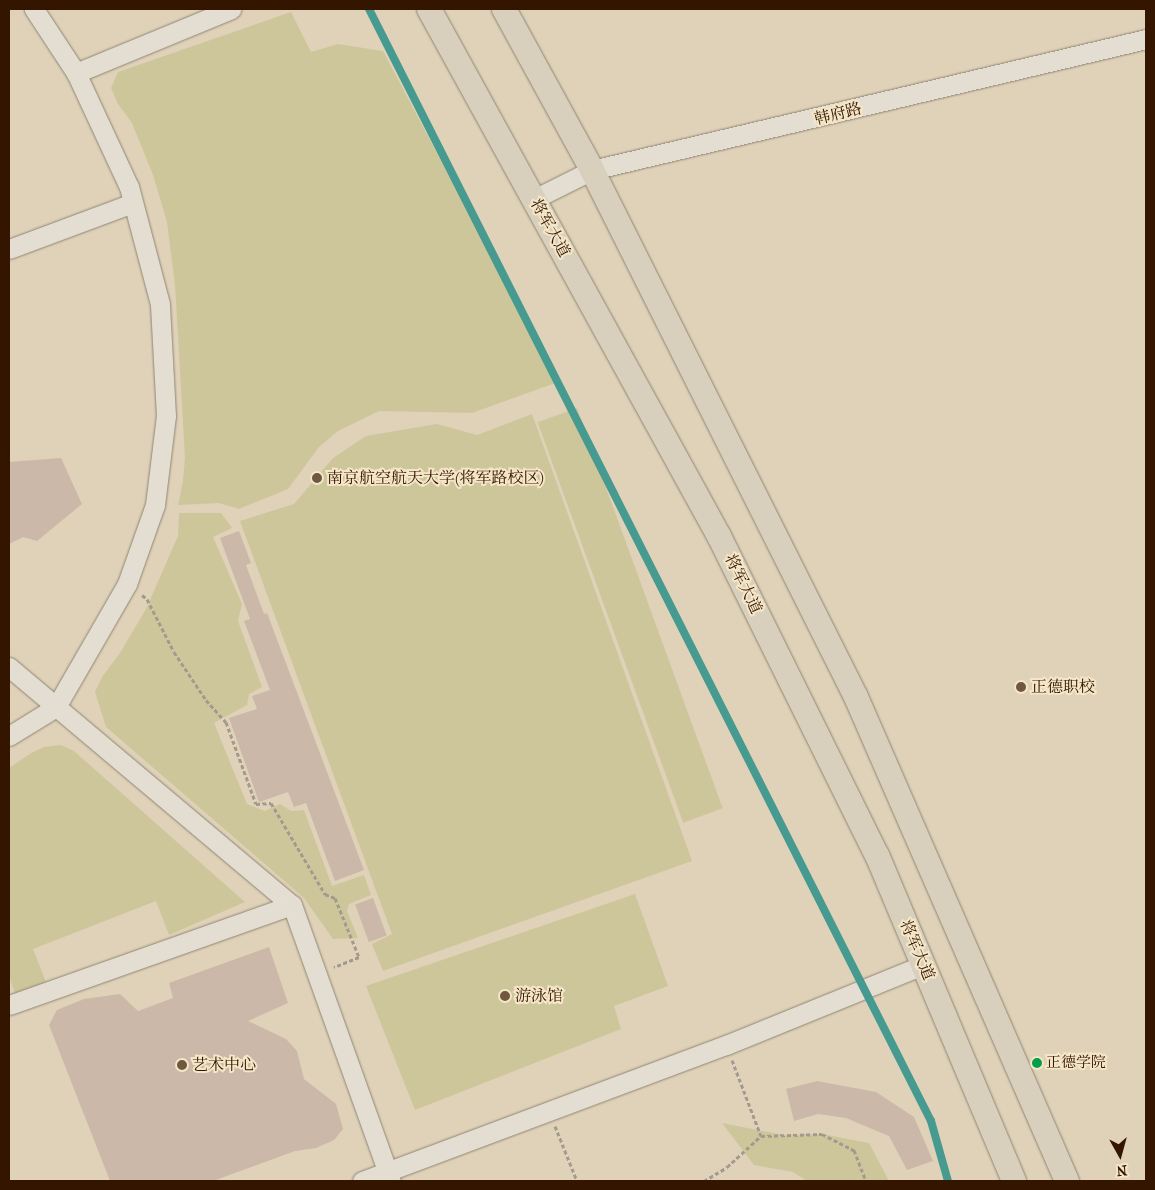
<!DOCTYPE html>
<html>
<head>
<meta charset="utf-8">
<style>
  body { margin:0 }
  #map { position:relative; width:1155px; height:1190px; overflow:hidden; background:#dfd2b8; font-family:"IM FELL French Canon","Noto Serif SC",serif }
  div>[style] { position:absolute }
  .green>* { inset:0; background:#cec69b; transform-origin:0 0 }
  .building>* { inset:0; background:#cbb8a9; transform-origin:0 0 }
  .path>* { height:3px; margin-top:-1.5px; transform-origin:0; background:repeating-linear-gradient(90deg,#a29a8e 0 4px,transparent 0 6.5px) }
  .roads { filter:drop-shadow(0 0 1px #908574) drop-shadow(0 0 1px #908574) }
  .minor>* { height:19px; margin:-9.5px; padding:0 9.5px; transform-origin:9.5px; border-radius:9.5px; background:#e4ded2 }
  .major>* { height:24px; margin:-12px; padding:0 12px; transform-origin:12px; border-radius:12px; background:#d8cfbd }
  .metro-1>* { height:8px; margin:-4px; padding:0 4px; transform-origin:4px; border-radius:4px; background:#469a90 }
  .dots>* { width:14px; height:14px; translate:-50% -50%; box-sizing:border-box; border:2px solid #f4e6c7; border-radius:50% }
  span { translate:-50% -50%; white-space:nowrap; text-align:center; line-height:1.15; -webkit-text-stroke:4px #f4e6c7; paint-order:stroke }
  .bus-label { font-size:15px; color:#331500 }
  .left { translate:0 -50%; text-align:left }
  .street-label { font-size:16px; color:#331500 }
  .poi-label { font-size:16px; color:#331500 }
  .frame { position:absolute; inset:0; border:10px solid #331500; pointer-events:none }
  .north { position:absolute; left:1095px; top:1130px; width:50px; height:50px; -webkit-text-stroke:4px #f4e6c7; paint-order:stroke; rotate:173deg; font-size:14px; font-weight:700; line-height:20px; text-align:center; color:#331500 }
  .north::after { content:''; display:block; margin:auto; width:18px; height:22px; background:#331500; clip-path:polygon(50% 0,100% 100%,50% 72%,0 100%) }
</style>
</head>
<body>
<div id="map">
  <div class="green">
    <i style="clip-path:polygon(291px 12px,311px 52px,338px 44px,383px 51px,558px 382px,472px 413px,379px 411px,338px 431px,319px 447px,288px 489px,239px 509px,219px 503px,178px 505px,183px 481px,185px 458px,175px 285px,167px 222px,153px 175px,132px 123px,118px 104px,111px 88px,118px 72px)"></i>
    <i style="left:577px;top:408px;width:426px;height:42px;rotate:70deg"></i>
    <i style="clip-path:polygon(532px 414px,692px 861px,383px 971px,372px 944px,392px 934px,240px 521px,294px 504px,333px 458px,366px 436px,437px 424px,477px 435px)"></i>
    <i style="clip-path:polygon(179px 513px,221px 513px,232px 528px,213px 537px,242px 604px,238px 621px,262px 687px,249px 694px,247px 705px,214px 723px,247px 804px,265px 811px,280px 804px,291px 811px,304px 810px,332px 886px,364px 875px,371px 895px,349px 904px,347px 911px,358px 938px,333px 939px,304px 898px,106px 727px,95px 692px,102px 677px,120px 653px,146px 609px,178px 536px)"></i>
    <i style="clip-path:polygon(61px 745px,74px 751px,245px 902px,169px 935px,156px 901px,33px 949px,46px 982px,15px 994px,9px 976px,9px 768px,31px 753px,44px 747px)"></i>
    <i style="clip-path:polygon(635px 894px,668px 986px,614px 1006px,621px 1029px,415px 1110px,366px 986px)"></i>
    <i style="clip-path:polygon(722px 1123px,784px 1135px,822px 1134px,869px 1143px,889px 1181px,807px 1181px,793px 1172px,754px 1165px)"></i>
  </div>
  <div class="building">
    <i style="clip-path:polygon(61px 458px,82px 504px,37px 541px,23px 537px,9px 544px,9px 462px)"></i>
    <i style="clip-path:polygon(239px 531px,251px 563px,246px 565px,264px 614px,267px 613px,364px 870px,335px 881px,306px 803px,294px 807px,288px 792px,259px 802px,229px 718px,257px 709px,252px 696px,270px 690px,244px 621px,250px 619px,220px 538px)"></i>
    <i style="left:373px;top:898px;width:40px;height:19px;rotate:70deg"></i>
    <i style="clip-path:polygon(269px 947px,288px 1003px,248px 1021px,286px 1039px,297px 1051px,304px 1079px,336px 1104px,343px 1129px,334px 1140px,316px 1148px,295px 1151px,213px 1181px,110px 1181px,49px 1025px,57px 1010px,84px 999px,120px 994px,138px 1011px,173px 998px,169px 983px)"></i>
    <i style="clip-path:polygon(817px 1081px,876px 1092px,914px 1117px,933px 1161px,907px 1170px,889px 1136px,846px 1118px,818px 1114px,794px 1121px,786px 1089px)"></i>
  </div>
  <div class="path">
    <i style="left:142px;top:595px;width:6px;rotate:39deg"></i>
    <i style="left:147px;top:599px;width:59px;rotate:63deg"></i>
    <i style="left:174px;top:652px;width:58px;rotate:56.3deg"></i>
    <i style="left:206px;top:700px;width:30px;rotate:48deg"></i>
    <i style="left:226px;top:722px;width:87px;rotate:69.9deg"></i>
    <i style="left:256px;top:804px;width:15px;rotate:-4deg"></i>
    <i style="left:271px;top:803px;width:106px;rotate:59.3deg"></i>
    <i style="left:325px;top:894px;width:11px;rotate:22deg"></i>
    <i style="left:335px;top:898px;width:64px;rotate:67.9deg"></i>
    <i style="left:359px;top:957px;width:27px;rotate:158deg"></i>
    <i style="left:732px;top:1060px;width:81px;rotate:69.1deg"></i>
    <i style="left:761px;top:1136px;width:61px;rotate:-1.9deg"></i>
    <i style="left:822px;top:1134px;width:36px;rotate:27deg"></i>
    <i style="left:854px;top:1150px;width:33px;rotate:69deg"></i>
    <i style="left:555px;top:1126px;width:59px;rotate:68.2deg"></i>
    <i style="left:704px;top:1181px;width:27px;rotate:-31deg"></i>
    <i style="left:727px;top:1167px;width:46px;rotate:-42.4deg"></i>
  </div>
  <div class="roads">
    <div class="minor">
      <i style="left:76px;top:73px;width:168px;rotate:-22.4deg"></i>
      <i style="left:534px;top:199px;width:65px;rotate:-26.6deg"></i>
      <i style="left:592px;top:170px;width:569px;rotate:-13.3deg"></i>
      <i style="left:9px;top:249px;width:132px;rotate:-20.4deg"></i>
      <i style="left:9px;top:667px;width:370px;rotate:40.1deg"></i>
      <i style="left:292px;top:905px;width:293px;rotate:70.3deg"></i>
      <i style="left:9px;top:736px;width:55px;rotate:-31.7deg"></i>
      <i style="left:56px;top:707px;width:142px;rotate:-60deg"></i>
      <i style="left:127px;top:584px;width:84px;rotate:-70.5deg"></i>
      <i style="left:155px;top:505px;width:90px;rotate:-83deg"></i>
      <i style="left:166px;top:416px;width:112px;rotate:-93.1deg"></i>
      <i style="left:160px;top:304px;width:121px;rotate:-104.8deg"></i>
      <i style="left:129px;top:187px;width:126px;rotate:-114.9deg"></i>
      <i style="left:76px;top:73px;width:77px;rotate:-123.3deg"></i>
      <i style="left:9px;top:1005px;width:300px;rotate:-19.5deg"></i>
      <i style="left:362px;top:1181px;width:389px;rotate:-20.5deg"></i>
      <i style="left:726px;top:1045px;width:213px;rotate:-22.1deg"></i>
    </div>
    <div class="major">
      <i style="left:429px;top:9px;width:602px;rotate:61.18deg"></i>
      <i style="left:719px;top:536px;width:356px;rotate:63.7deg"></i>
      <i style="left:877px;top:855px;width:354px;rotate:67.2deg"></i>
      <i style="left:504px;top:9px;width:183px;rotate:61.3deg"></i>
      <i style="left:592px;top:170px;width:589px;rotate:63.39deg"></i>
      <i style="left:856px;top:697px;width:528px;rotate:66.45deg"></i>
    </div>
  </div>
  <div class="metro-1">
    <i style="left:369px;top:9px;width:1246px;rotate:63.19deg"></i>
    <i style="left:931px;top:1121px;width:62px;rotate:74.2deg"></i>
  </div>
  <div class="dots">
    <i style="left:317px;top:478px;background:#6f5740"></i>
    <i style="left:1021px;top:687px;background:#6f5740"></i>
    <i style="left:505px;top:996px;background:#6f5740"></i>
    <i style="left:1037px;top:1063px;background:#039f4d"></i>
    <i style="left:182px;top:1065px;background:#6f5740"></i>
  </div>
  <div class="bus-label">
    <span class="left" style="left:1046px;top:1063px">正德学院</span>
  </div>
  <div class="street-label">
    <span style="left:838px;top:114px;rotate:-14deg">韩府路</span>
    <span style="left:550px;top:228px;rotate:61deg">将军大道</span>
    <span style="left:743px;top:584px;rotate:64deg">将军大道</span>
    <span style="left:917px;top:950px;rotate:67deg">将军大道</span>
  </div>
  <div class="poi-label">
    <span class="left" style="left:327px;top:478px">南京航空航天大学(将军路校区)</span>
    <span class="left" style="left:1031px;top:687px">正德职校</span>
    <span class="left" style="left:515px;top:996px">游泳馆</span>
    <span class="left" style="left:192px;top:1065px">艺术中心</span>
  </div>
  <div class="frame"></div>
  <div class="north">N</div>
</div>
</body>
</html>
